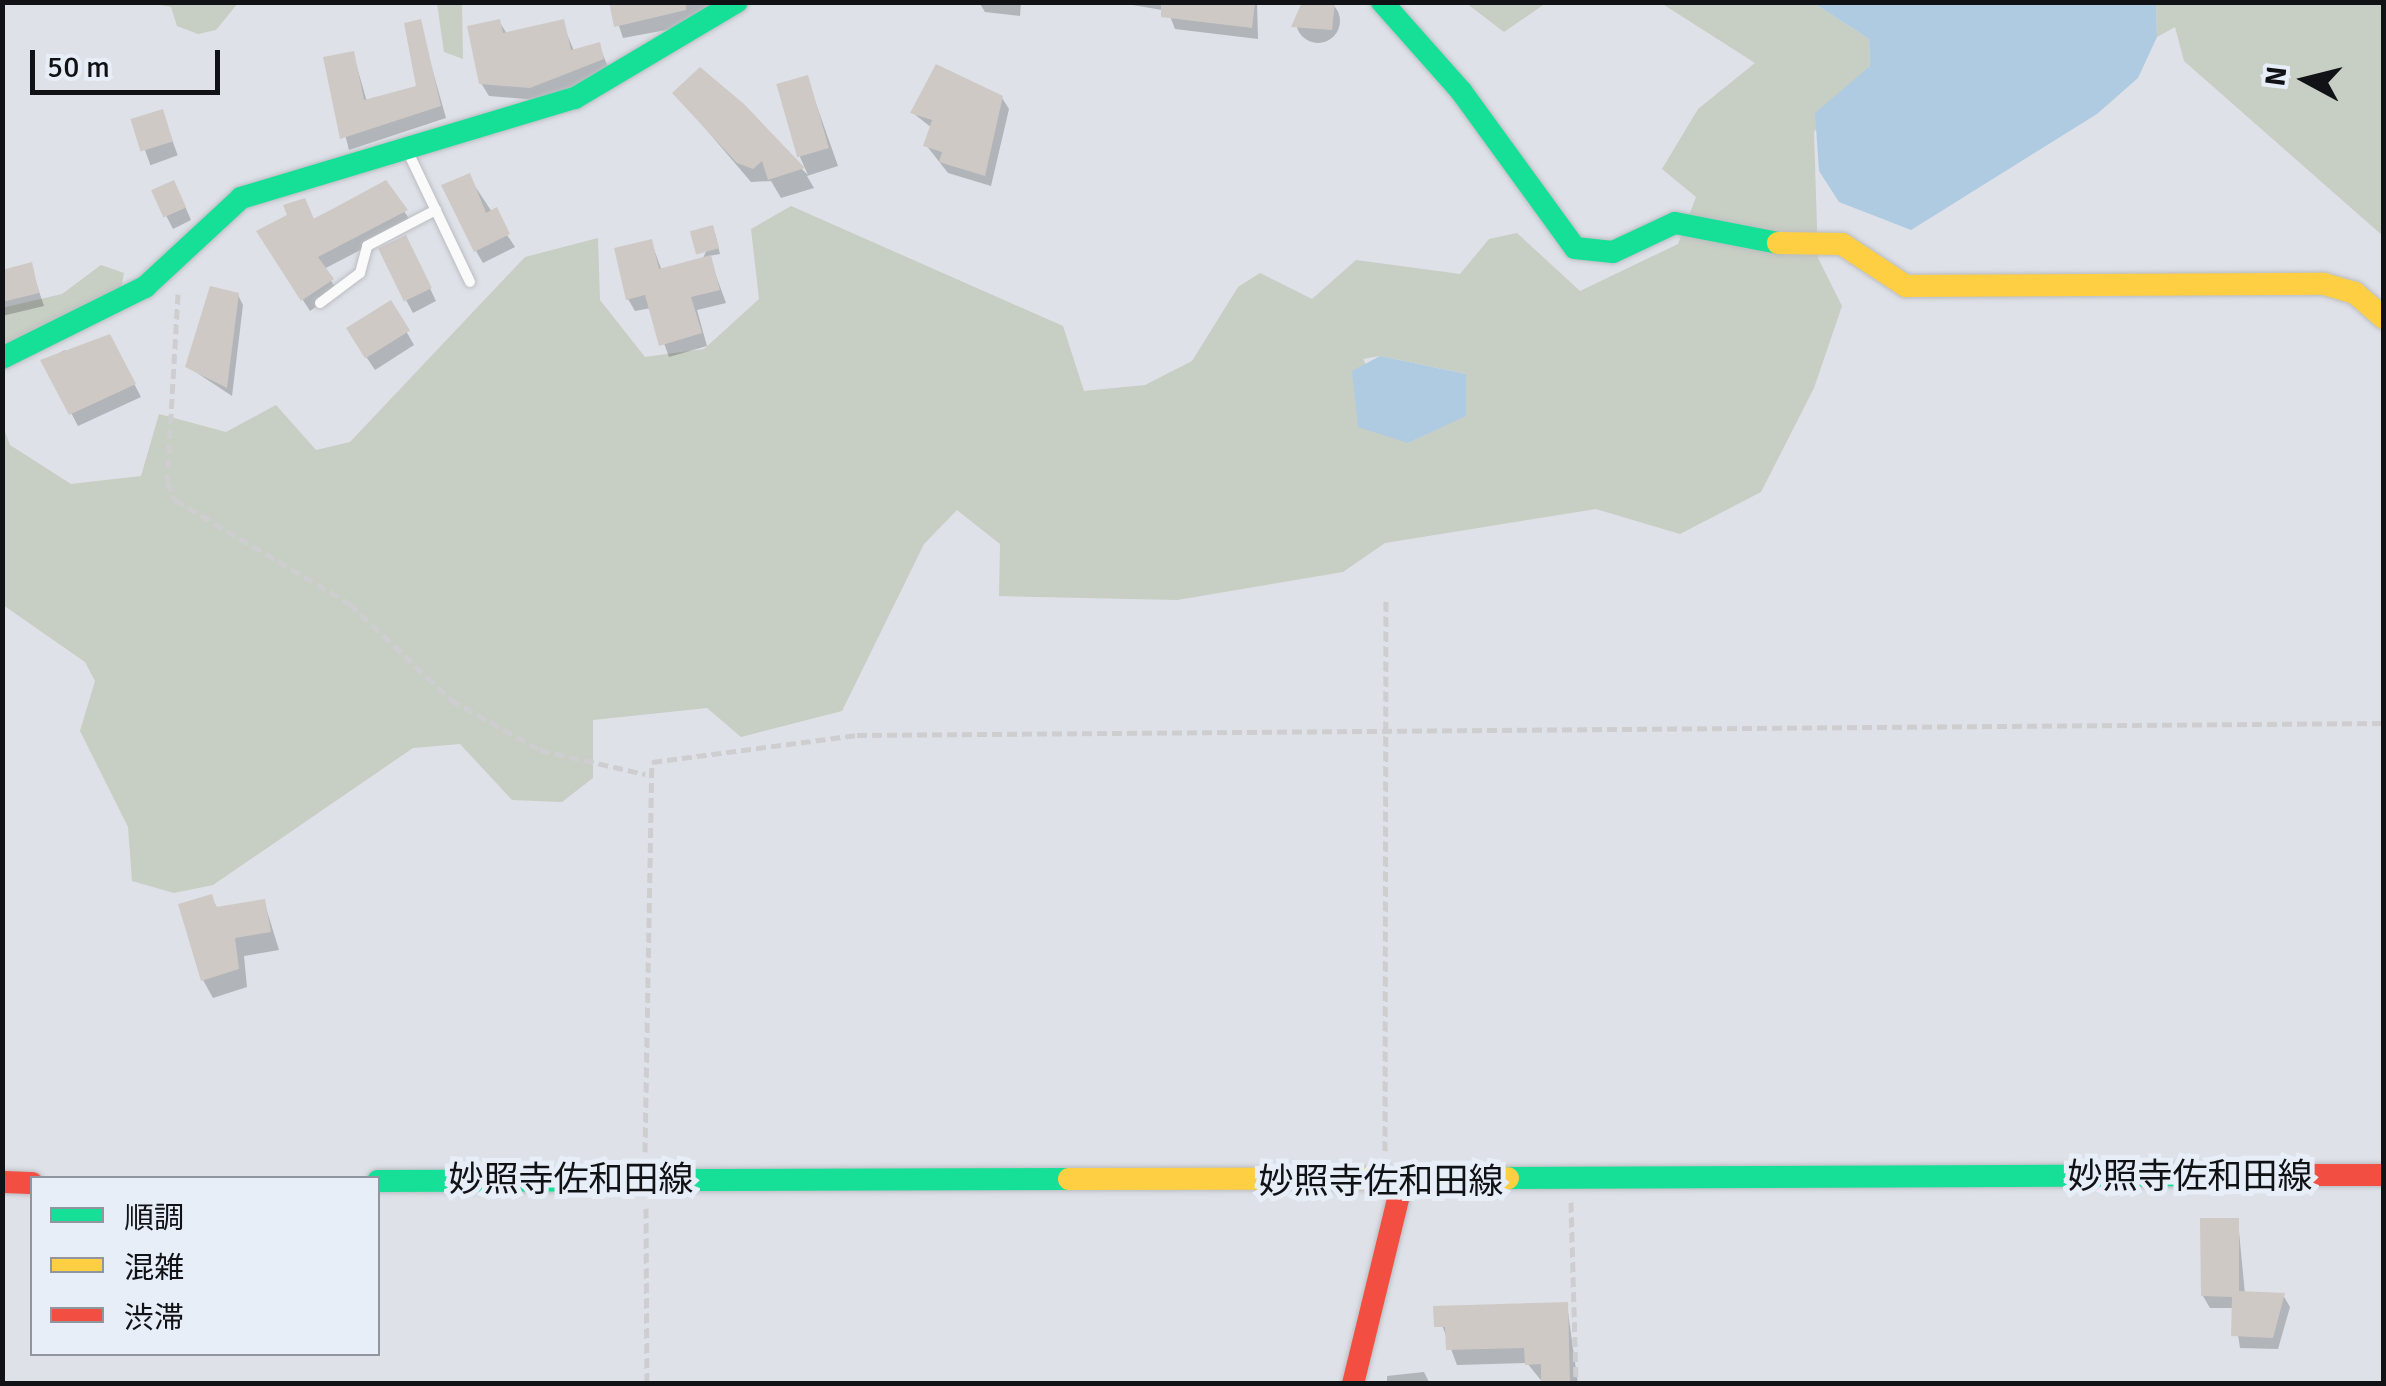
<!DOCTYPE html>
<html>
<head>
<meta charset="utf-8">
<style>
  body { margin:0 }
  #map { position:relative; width:2386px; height:1386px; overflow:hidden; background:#dee1e7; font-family:Signika,"Noto Sans JP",sans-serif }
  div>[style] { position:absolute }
  .green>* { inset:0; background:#c7cec3 }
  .water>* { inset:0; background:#afcbe1 }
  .shadow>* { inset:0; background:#0003; transform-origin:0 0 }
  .round { border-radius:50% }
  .building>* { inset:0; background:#cfc9c6; transform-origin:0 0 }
  .path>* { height:5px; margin-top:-2.5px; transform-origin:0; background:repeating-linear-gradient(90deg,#ceced0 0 10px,transparent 0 15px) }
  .roads { filter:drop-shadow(0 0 2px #babcc1) drop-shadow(0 0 2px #babcc1) }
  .lane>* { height:10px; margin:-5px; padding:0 5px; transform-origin:5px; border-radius:5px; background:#fafafb }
  .fast>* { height:22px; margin:-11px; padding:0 11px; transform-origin:11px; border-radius:11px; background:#16e098 }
  .slow>* { height:22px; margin:-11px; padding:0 11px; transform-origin:11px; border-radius:11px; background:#ffcf43 }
  .jam>* { height:22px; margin:-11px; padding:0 11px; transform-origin:11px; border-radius:11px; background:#f24e42 }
  span { translate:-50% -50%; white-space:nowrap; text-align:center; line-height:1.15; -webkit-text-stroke:10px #e7eef8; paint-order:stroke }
  .street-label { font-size:35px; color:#101216 }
  .frame { position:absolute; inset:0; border:5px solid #101216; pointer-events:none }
  .legend { position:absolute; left:30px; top:1176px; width:350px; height:180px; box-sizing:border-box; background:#e7eef8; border:2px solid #91969e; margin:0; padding:12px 18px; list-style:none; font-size:30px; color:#101216 }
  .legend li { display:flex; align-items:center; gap:20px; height:50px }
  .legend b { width:50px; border:2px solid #91969e }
  .north { position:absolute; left:2256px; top:30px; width:100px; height:100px; -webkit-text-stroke:8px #e7eef8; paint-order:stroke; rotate:277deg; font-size:28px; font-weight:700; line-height:40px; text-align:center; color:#101216 }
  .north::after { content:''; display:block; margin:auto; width:35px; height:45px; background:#101216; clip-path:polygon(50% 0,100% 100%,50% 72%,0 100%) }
  .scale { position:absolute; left:30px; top:50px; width:190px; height:45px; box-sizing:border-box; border:5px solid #101216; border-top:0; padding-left:12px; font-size:30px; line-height:35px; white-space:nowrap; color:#101216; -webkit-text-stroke:8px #e7eef8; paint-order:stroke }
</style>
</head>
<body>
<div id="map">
  <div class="green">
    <i style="clip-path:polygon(150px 3px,238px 3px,216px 30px,198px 34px,177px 26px,171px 7px)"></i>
    <i style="clip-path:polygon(437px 3px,462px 3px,463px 59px,444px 52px)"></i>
    <i style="clip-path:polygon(1466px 3px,1546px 3px,1504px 32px)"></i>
    <i style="clip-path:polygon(evenodd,1661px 3px,1814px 3px,1869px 39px,1870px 66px,1814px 132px,1818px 258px,1842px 306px,1814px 388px,1761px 492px,1680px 534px,1596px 509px,1385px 543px,1343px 572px,1177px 600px,999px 596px,1000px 544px,957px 510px,924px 544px,842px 711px,741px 737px,707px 708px,593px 720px,593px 778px,562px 802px,512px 800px,460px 744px,413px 748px,213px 885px,174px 893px,132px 881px,128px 827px,80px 731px,95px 681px,85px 662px,3px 605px,2px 423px,10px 445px,71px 484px,141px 476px,159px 414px,226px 432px,276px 405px,316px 450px,350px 442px,525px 257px,598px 238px,600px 300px,645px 357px,704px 349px,759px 299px,751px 229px,791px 206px,1063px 326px,1084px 391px,1145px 385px,1192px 361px,1238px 287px,1260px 273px,1312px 299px,1356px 260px,1460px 274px,1489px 239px,1517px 233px,1580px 291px,1678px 244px,1696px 197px,1662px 169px,1698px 109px,1755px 63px,1661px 3px,1380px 356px,1466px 374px,1465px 416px,1408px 443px,1363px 359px,1380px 356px)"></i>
    <i style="clip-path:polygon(2156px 3px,2383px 3px,2383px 236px,2184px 61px,2175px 27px,2157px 37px)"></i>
    <i style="clip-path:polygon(101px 265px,124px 273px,121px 289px,3px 351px,2px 308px,62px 294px)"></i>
  </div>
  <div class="water">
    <i style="clip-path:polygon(1814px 3px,2156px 3px,2157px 37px,2138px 78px,2097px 114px,1911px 230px,1839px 202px,1819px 171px,1815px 113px,1870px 66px,1869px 39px)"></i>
    <i style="clip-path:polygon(1380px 356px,1466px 374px,1466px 416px,1408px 443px,1358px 427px,1352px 371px)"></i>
  </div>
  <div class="shadow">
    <i class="round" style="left:1296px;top:-1px;width:44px;height:44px"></i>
    <i style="clip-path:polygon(611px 2px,720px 2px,683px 27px,623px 38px)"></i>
    <i style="clip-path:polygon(979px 2px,1021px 2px,1020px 16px,985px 12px)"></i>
    <i style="clip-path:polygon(1115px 2px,1257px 2px,1258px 39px,1175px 29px,1168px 11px)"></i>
    <i style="clip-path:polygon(499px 21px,507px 34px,562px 22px,574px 51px,599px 45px,610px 72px,537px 100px,489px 96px,481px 83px)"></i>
    <i style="clip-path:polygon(419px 22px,446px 118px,349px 150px,326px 59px,353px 53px,367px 102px,419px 88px)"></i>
    <i style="clip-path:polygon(700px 70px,808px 175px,800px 157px,807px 78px,838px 166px,807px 176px,814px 188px,781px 198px,771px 181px,751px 182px,675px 93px)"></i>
    <i style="clip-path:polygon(1002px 98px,1009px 109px,991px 186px,948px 173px,926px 145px,932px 128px,913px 113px)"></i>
    <i style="left:162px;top:112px;width:46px;height:29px;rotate:70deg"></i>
    <i style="clip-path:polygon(469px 177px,515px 247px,483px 263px,476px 251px)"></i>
    <i style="clip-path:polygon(385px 183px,412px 223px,324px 269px,338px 292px,310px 311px,266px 243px)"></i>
    <i style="clip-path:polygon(154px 192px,180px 195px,191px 220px,173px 229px)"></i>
    <i style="clip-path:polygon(715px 233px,720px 254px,709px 256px,726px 303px,697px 310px,707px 346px,669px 357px,651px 308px,635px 311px,628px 299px,651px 241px,662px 271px,702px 260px)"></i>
    <i style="clip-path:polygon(412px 251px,436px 301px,413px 313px,406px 300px)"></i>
    <i style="clip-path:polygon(30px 265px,44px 306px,2px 316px,2px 272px)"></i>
    <i style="clip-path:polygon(238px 295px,243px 305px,232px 396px,188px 367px)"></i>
    <i style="clip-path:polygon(390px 303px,414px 345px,375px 370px,357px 343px)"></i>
    <i style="clip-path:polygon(116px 349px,141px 397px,78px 426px,44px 361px,65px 350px,69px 357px)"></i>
    <i style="clip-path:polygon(211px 897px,218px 909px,264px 901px,279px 950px,244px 956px,247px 987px,213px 998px,203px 980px)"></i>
    <i style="clip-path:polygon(2238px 1221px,2245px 1294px,2283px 1295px,2290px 1307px,2278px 1349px,2240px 1348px,2234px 1308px,2210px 1308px,2203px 1296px)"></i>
    <i style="clip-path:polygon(1567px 1305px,1578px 1384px,1544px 1384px,1527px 1363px,1457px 1365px,1436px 1309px)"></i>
    <i style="clip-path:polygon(1424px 1372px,1430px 1384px,1387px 1384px,1387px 1376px)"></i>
  </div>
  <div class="building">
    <i style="clip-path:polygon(609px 2px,686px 2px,686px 10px,614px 27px)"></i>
    <i style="clip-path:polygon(1161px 2px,1255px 2px,1252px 28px,1161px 17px)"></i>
    <i style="clip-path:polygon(1302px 2px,1335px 2px,1332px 30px,1291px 27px)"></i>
    <i style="clip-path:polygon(421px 19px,441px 106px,340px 139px,323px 57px,354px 51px,364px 100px,416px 86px,404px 23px)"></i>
    <i style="clip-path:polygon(500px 19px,503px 33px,564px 19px,571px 50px,600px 42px,604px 59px,530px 88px,479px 84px,467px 26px)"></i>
    <i style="clip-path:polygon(936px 64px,1003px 96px,985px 176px,939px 162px,942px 152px,923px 146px,932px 120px,910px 113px)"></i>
    <i style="clip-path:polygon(700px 67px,744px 104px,805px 168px,768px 180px,762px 161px,753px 169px,737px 163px,672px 93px)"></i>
    <i style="left:808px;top:75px;width:76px;height:33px;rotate:74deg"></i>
    <i style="left:163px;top:109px;width:34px;height:34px;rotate:73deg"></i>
    <i style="clip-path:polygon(470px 173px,486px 213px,497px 207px,510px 234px,474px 252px,441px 185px)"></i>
    <i style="left:174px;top:180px;width:30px;height:25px;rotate:66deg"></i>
    <i style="clip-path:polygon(386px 180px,408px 210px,318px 257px,334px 279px,301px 301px,256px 231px,287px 215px,283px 205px,305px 198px,314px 219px)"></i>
    <i style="left:713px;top:225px;width:24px;height:24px;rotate:75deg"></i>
    <i style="left:406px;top:235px;width:59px;height:31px;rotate:64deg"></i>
    <i style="clip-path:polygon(652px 239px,659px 269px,711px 255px,720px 290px,691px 297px,702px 333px,659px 346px,645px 295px,626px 300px,614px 248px)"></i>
    <i style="clip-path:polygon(32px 262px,39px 293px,2px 302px,2px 270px)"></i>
    <i style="clip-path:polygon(210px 286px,239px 293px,227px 388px,185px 367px)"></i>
    <i style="left:391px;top:300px;width:36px;height:53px;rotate:58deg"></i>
    <i style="clip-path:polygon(110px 334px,136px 384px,69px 415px,40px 360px)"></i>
    <i style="clip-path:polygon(212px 894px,216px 907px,265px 899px,271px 932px,235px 938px,239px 969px,201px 981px,178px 904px)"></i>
    <i style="clip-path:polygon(2200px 1218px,2239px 1218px,2239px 1291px,2285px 1293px,2273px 1338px,2231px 1336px,2232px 1297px,2201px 1296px)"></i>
    <i style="clip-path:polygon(1568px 1302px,1570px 1384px,1541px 1384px,1541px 1364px,1525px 1365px,1524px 1348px,1446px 1350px,1445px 1327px,1434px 1327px,1433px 1306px)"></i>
  </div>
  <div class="path">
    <i style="left:178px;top:294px;width:188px;rotate:93.3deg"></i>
    <i style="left:167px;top:482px;width:20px;rotate:66deg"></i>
    <i style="left:175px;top:500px;width:204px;rotate:30.7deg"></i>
    <i style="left:350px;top:604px;width:139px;rotate:43.5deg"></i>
    <i style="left:451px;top:700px;width:102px;rotate:29.3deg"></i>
    <i style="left:540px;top:750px;width:108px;rotate:12.9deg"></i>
    <i style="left:1385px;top:1151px;width:550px;rotate:-89.9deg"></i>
    <i style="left:645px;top:1152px;width:390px;rotate:-89deg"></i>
    <i style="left:652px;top:762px;width:207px;rotate:-7.5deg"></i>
    <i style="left:857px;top:735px;width:1527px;rotate:-0.45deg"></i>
    <i style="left:1571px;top:1202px;width:182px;rotate:88.4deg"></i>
    <i style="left:646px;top:1208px;width:176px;rotate:89.7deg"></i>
  </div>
  <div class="roads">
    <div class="lane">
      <i style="left:408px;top:152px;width:144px;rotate:64.5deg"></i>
      <i style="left:320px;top:303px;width:50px;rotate:-36.9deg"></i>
      <i style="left:360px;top:273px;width:28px;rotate:-75deg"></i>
      <i style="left:367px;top:246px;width:78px;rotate:-27.6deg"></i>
    </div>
    <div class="fast">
      <i style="left:1382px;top:2px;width:119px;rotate:48.4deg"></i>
      <i style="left:1461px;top:91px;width:194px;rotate:54deg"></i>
      <i style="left:1575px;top:248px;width:38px;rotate:6deg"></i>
      <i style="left:1613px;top:252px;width:68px;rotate:-25.1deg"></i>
      <i style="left:1675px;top:223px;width:105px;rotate:11deg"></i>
      <i style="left:2px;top:358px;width:160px;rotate:-26.4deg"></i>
      <i style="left:145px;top:287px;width:131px;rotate:-42.8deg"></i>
      <i style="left:241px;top:198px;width:349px;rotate:-16.7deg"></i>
      <i style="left:575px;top:98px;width:188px;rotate:-30.7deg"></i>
      <i style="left:1508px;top:1178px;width:722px;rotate:-0.24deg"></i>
      <i style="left:378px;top:1181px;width:691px;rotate:-0.17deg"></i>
    </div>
    <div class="slow">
      <i style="left:1778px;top:243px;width:64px;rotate:0.9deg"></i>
      <i style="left:1842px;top:244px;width:77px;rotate:33.3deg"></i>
      <i style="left:1906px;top:286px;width:418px;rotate:-0.3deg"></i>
      <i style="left:2324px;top:284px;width:32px;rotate:16deg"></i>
      <i style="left:2355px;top:293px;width:38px;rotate:41deg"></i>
      <i style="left:1069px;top:1179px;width:439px;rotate:-0.1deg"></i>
    </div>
    <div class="jam">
      <i style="left:2230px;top:1175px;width:154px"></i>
      <i style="left:2px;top:1182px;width:30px;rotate:2deg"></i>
      <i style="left:1353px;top:1384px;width:207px;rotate:-76.3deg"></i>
    </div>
  </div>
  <div class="street-label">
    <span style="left:2190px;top:1177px">妙照寺佐和田線</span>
    <span style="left:571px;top:1180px">妙照寺佐和田線</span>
    <span style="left:1381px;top:1182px">妙照寺佐和田線</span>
  </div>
  <div class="frame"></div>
  <ul class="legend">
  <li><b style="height:12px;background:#16e098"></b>順調</li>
  <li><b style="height:12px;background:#ffcf43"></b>混雑</li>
  <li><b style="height:12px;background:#f24e42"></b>渋滞</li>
  </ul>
  <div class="north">N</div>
  <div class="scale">50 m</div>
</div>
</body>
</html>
